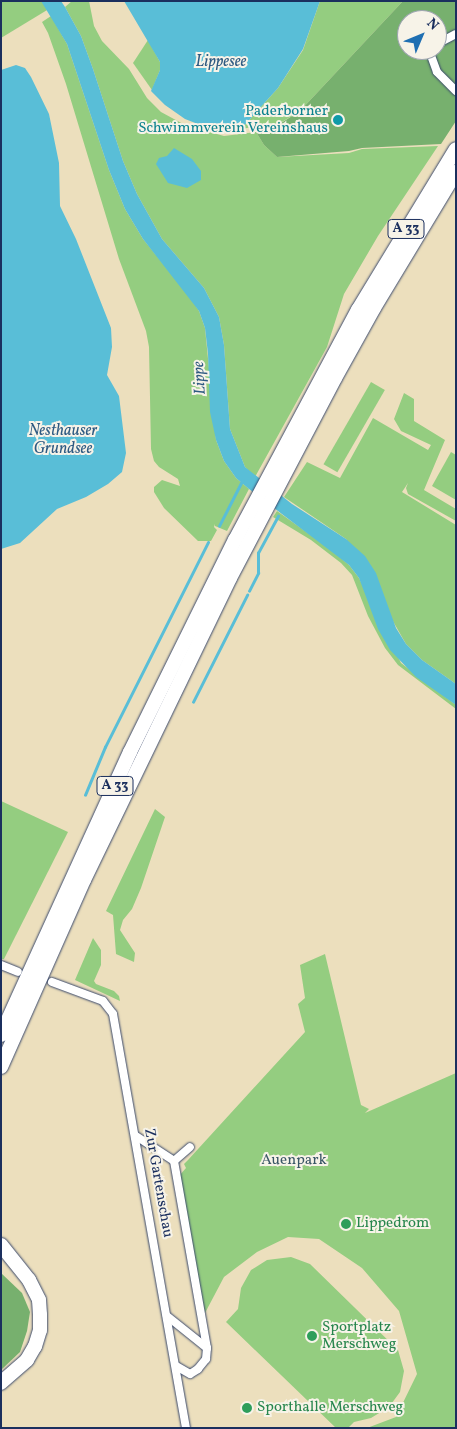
<!DOCTYPE html>
<html>
<head>
<meta charset="utf-8">
<style>
  body { margin:0 }
  #map { position:relative; width:457px; height:1429px; overflow:hidden; background:#ecdfbd; font-family:Vollkorn,serif }
  div>[style] { position:absolute }
  .green>* { inset:0; background:#94cd80; transform-origin:0 0 }
  .forest>* { inset:0; background:#77b06e }
  .water>* { inset:0; background:#59bed7 }
  .stream>* { height:2.5px; margin:-1.25px; padding:0 1.25px; transform-origin:1.25px; border-radius:1.25px; background:#59bed7 }
  .roads { filter:drop-shadow(0 0 1px #3a496c) drop-shadow(0 0 1px #3a496c) }
  .street>* { height:8px; margin:-4px; padding:0 4px; transform-origin:4px; border-radius:4px; background:#fff }
  .highway>* { height:14px; margin:-7px; padding:0 7px; transform-origin:7px; border-radius:7px; background:#fff }
  .dots>* { width:14px; height:14px; translate:-50% -50%; box-sizing:border-box; border:2px solid #f7f3e8; border-radius:50% }
  span { translate:-50% -50%; white-space:nowrap; text-align:center; line-height:1.15; -webkit-text-stroke:4px #f7f3e8; paint-order:stroke }
  .shield-label span { padding:1px 4px; background:#f7f3e8; border:1px solid; border-radius:4px; -webkit-text-stroke-width:0 }
  .shield-label { font-size:14px; color:#1b2f5e; font-weight:700 }
  .culture-label { font-size:15px; color:#0d838f }
  .right { translate:-100% -50%; text-align:right }
  .park-label { font-size:15px; color:#395666 }
  .street-label { font-size:15px; color:#1b2f5e }
  .leisure-label { font-size:15px; color:#27864d }
  .left { translate:0 -50%; text-align:left }
  .water-label { font-size:16px; color:#2e5a82; font-style:italic }
  .frame { position:absolute; inset:0; border:2px solid #1b2f5e; pointer-events:none }
  .north { position:absolute; left:397px; top:10px; width:50px; height:50px; box-sizing:border-box; background:#f7f3e8; border:1px solid #9fa5b1; border-radius:50%; rotate:45deg; font-size:14px; font-weight:700; line-height:20px; text-align:center; color:#1b2f5e }
  .north::after { content:''; display:block; margin:auto; width:18px; height:22px; background:#1f6fb2; clip-path:polygon(50% 0,100% 100%,50% 72%,0 100%) }
</style>
</head>
<body>
<div id="map">
  <div class="green">
    <i style="clip-path:polygon(1px 1px,62px 1px,1px 38px)"></i>
    <i style="clip-path:polygon(72px 1px,89px 1px,94px 26px,102px 41px,129px 69px,147px 98px,161px 112px,185px 125px,224px 136px,256px 132px,264px 145px,277px 157px,349px 153px,362px 149px,438px 146px,378px 236px,344px 294px,327px 347px,255px 477px,245px 467px,230px 429px,224px 345px,219px 317px,204px 288px,162px 239px,137px 194px,123px 161px,93px 69px,81px 36px,65px 7px)"></i>
    <i style="clip-path:polygon(320px 1px,403px 1px,300px 111px,277px 125px,265px 129px,264px 125px,241px 129px,278px 88px,303px 50px)"></i>
    <i style="clip-path:polygon(51px 16px,67px 44px,109px 170px,125px 209px,143px 239px,190px 297px,199px 311px,205px 328px,216px 440px,224px 461px,236px 478px,249px 489px,227px 531px,215px 526px,215px 524px,214px 527px,217px 530px,211px 541px,198px 541px,164px 508px,154px 492px,154px 487px,162px 480px,180px 486px,178px 479px,159px 467px,154px 461px,151px 449px,149px 347px,146px 331px,119px 259px,66px 84px,48px 33px,42px 22px)"></i>
    <i style="clip-path:polygon(148px 40px,160px 62px,160px 70px,152px 90px,133px 63px)"></i>
    <i style="left:371px;top:382px;width:16px;height:95px;rotate:30deg"></i>
    <i style="clip-path:polygon(404px 393px,414px 399px,414px 421px,445px 440px,424px 490px,456px 509px,456px 521px,408px 494px,406px 488px,408px 483px,402px 492px,456px 525px,456px 684px,422px 660px,406px 644px,346px 539px,284px 497px,307px 462px,340px 478px,373px 418px,428px 450px,431px 445px,401px 431px,394px 419px)"></i>
    <i style="clip-path:polygon(451px 452px,456px 455px,456px 500px,432px 486px)"></i>
    <i style="clip-path:polygon(277px 511px,330px 549px,349px 565px,359px 578px,401px 663px,456px 705px,456px 709px,398px 665px,385px 648px,368px 616px,352px 575px,341px 563px,311px 540px,273px 517px)"></i>
    <i style="clip-path:polygon(1px 801px,68px 832px,4px 959px,1px 959px)"></i>
    <i style="clip-path:polygon(155px 809px,165px 817px,141px 888px,132px 909px,123px 920px,120px 930px,135px 953px,134px 962px,116px 954px,113px 915px,106px 911px)"></i>
    <i style="clip-path:polygon(93px 938px,101px 950px,101px 965px,94px 981px,96px 984px,114px 991px,119px 996px,120px 1001px,75px 980px)"></i>
    <i style="clip-path:polygon(325px 954px,361px 1105px,369px 1109px,365px 1113px,456px 1073px,456px 1428px,367px 1428px,396px 1417px,417px 1374px,399px 1311px,362px 1268px,319px 1239px,288px 1237px,257px 1252px,224px 1277px,205px 1313px,179px 1176px,186px 1168px,184px 1164px,188px 1160px,305px 1032px,298px 1004px,305px 998px,300px 965px)"></i>
    <i style="clip-path:polygon(291px 1257px,310px 1264px,398px 1350px,404px 1371px,400px 1392px,389px 1407px,371px 1418px,354px 1422px,348px 1428px,336px 1428px,226px 1322px,238px 1309px,241px 1288px,251px 1270px,267px 1260px)"></i>
  </div>
  <div class="forest">
    <i style="clip-path:polygon(evenodd,403px 1px,456px 1px,456px 121px,441px 144px,362px 148px,349px 151px,277px 157px,264px 145px,256px 132px,278px 125px,300px 111px,403px 1px,407px 20px,437px 20px,437px 50px,407px 50px,407px 20px)"></i>
    <i style="clip-path:polygon(1px 1273px,22px 1293px,30px 1312px,27px 1331px,20px 1352px,1px 1370px)"></i>
  </div>
  <div class="water">
    <i style="clip-path:polygon(41px 1px,61px 1px,65px 7px,81px 36px,93px 69px,123px 161px,137px 194px,162px 239px,204px 288px,219px 317px,224px 345px,230px 429px,245px 467px,292px 504px,346px 539px,365px 556px,376px 573px,396px 628px,406px 644px,422px 660px,456px 684px,456px 705px,416px 677px,390px 650px,378px 629px,359px 578px,349px 565px,249px 489px,236px 478px,224px 461px,216px 440px,210px 412px,208px 354px,205px 328px,199px 311px,143px 239px,125px 209px,109px 170px,67px 44px)"></i>
    <i style="clip-path:polygon(124px 1px,320px 1px,303px 49px,278px 88px,241px 129px,232px 131px,203px 126px,185px 119px,165px 105px,151px 91px,160px 70px,160px 62px)"></i>
    <i style="clip-path:polygon(16px 65px,25px 68px,31px 77px,49px 114px,59px 163px,60px 206px,76px 239px,111px 328px,112px 347px,107px 375px,119px 396px,126px 453px,122px 472px,108px 484px,86px 497px,57px 509px,20px 543px,1px 549px,1px 70px)"></i>
    <i style="clip-path:polygon(174px 148px,192px 159px,201px 171px,201px 180px,187px 188px,168px 183px,156px 164px,159px 158px,167px 156px)"></i>
  </div>
  <div class="stream">
    <i style="left:219px;top:526px;width:51px;rotate:-62.9deg"></i>
    <i style="left:249px;top:591px;width:20px;rotate:-63deg"></i>
    <i style="left:258px;top:573px;width:20px;rotate:-90deg"></i>
    <i style="left:258px;top:553px;width:42px;rotate:-61.6deg"></i>
    <i style="left:193px;top:702px;width:120px;rotate:-63.2deg"></i>
    <i style="left:85px;top:795px;width:52px;rotate:-67.4deg"></i>
    <i style="left:105px;top:747px;width:229px;rotate:-63.3deg"></i>
  </div>
  <div class="roads">
    <div class="street">
      <i style="left:437px;top:44px;width:21px;rotate:-28deg"></i>
      <i style="left:429px;top:50px;width:23px;rotate:70deg"></i>
      <i style="left:437px;top:72px;width:27px;rotate:45deg"></i>
      <i style="left:1px;top:965px;width:18px;rotate:22deg"></i>
      <i style="left:52px;top:982px;width:54px;rotate:20.4deg"></i>
      <i style="left:103px;top:1001px;width:16px;rotate:52deg"></i>
      <i style="left:113px;top:1014px;width:420px;rotate:80deg"></i>
      <i style="left:136px;top:1136px;width:45px;rotate:33.3deg"></i>
      <i style="left:174px;top:1161px;width:190px;rotate:80deg"></i>
      <i style="left:174px;top:1161px;width:21px;rotate:-41deg"></i>
      <i style="left:167px;top:1316px;width:51px;rotate:38.7deg"></i>
      <i style="left:207px;top:1348px;width:11px;rotate:95deg"></i>
      <i style="left:206px;top:1359px;width:13px;rotate:129deg"></i>
      <i style="left:198px;top:1369px;width:9px;rotate:148deg"></i>
      <i style="left:190px;top:1374px;width:16px;rotate:-150deg"></i>
    </div>
    <div class="highway">
      <i style="left:1px;top:1035px;width:311px;rotate:-65.5deg"></i>
      <i style="left:130px;top:752px;width:237px;rotate:-63.7deg"></i>
      <i style="left:235px;top:540px;width:261px;rotate:-61.9deg"></i>
      <i style="left:358px;top:310px;width:188px;rotate:-58.7deg"></i>
      <i style="left:1px;top:1067px;width:205px;rotate:-66.1deg"></i>
      <i style="left:84px;top:880px;width:335px;rotate:-64.2deg"></i>
      <i style="left:230px;top:578px;width:226px;rotate:-62.3deg"></i>
      <i style="left:335px;top:378px;width:80px;rotate:-60.9deg"></i>
      <i style="left:374px;top:308px;width:159px;rotate:-58.9deg"></i>
      <i style="left:1px;top:1245px;width:45px;rotate:51.3deg"></i>
      <i style="left:29px;top:1280px;width:22px;rotate:63deg"></i>
      <i style="left:39px;top:1300px;width:15px;rotate:86deg"></i>
      <i style="left:40px;top:1315px;width:15px;rotate:90deg"></i>
      <i style="left:40px;top:1330px;width:17px;rotate:107deg"></i>
      <i style="left:35px;top:1346px;width:16px;rotate:120deg"></i>
      <i style="left:27px;top:1360px;width:35px;rotate:139deg"></i>
    </div>
  </div>
  <div class="dots">
    <i style="left:338px;top:120px;background:#0f9aa8"></i>
    <i style="left:346px;top:1224px;background:#2e9e5b"></i>
    <i style="left:312px;top:1336px;background:#2e9e5b"></i>
    <i style="left:247px;top:1408px;background:#2e9e5b"></i>
  </div>
  <div class="shield-label">
    <span style="left:406px;top:229px">A 33</span>
    <span style="left:115px;top:786px">A 33</span>
  </div>
  <div class="culture-label">
    <span class="right" style="left:328px;top:120px">Paderborner<br>Schwimmverein Vereinshaus</span>
  </div>
  <div class="park-label">
    <span style="left:294px;top:1161px">Auenpark</span>
  </div>
  <div class="street-label">
    <span style="left:158px;top:1183px;rotate:80deg">Zur Gartenschau</span>
  </div>
  <div class="leisure-label">
    <span class="left" style="left:356px;top:1224px">Lippedrom</span>
    <span class="left" style="left:322px;top:1336px">Sportplatz<br>Merschweg</span>
    <span class="left" style="left:257px;top:1408px">Sporthalle Merschweg</span>
  </div>
  <div class="water-label">
    <span style="left:221px;top:62px">Lippesee</span>
    <span style="left:200px;top:378px;rotate:-93deg">Lippe</span>
    <span style="left:63px;top:440px">Nesthauser<br>Grundsee</span>
  </div>
  <div class="frame"></div>
  <div class="north">N</div>
</div>
</body>
</html>
